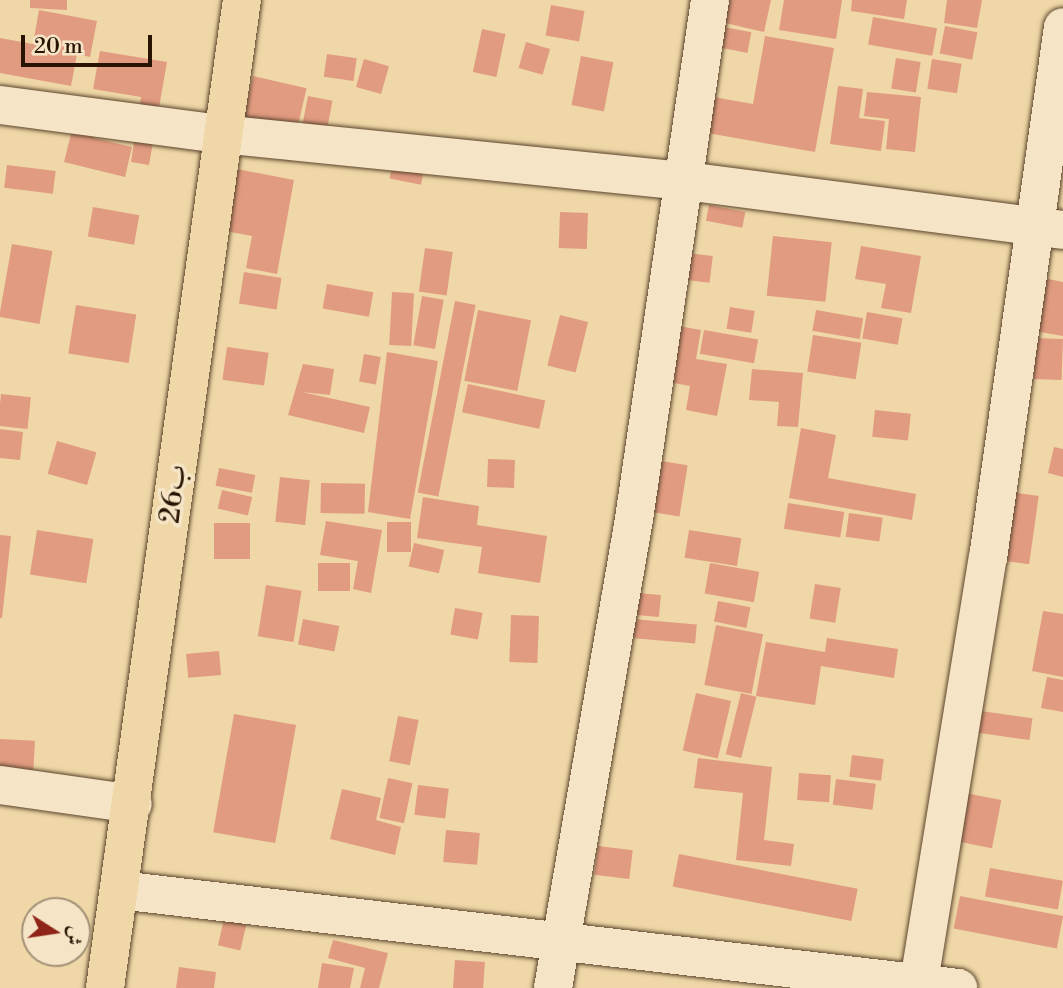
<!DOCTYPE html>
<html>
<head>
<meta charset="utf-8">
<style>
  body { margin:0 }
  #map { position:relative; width:1063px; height:988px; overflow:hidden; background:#efd7a7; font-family:"Libre Bodoni",Amiri,serif }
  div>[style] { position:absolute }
  .building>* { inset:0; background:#e19b80; transform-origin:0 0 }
  .roads { filter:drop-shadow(0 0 2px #5a442b) drop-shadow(0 0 2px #5a442b) }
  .minor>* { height:38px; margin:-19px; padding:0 19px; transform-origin:19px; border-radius:19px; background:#f5e5c6 }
  .highway>* { height:38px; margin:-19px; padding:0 19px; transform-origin:19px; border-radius:19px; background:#efd7a7 }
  span { translate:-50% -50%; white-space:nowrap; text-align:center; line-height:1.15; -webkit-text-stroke:7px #f5e5c6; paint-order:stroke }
  .street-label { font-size:28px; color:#291302 }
  .north { position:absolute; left:21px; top:897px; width:70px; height:70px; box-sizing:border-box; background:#f5e5c6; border:2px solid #a39178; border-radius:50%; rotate:102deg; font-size:19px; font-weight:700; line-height:28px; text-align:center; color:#291302 }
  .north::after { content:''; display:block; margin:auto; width:24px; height:32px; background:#8f2418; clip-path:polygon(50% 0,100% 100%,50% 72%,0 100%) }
  .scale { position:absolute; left:21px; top:35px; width:131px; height:32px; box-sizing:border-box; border:4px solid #291302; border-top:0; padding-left:9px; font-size:21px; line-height:24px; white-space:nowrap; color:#291302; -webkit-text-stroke:5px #f5e5c6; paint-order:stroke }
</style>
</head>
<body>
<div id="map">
  <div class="building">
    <i style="clip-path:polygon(30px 0,67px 0,67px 10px,30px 8px)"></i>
    <i style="clip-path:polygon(717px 0,771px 0,764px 32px,712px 20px)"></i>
    <i style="clip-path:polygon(784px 0,842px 0,836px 39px,779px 30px)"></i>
    <i style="clip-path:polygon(852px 0,907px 0,904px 19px,851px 11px)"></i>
    <i style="clip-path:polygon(947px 0,982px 0,977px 28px,944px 23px)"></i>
    <i style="left:551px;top:5px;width:34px;height:31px;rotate:10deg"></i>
    <i style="clip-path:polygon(39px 10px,97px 21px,90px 57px,77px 54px,71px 86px,0 73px,0 38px,33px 44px)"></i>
    <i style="left:873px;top:17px;width:65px;height:28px;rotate:10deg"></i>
    <i style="left:719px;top:26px;width:33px;height:21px;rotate:11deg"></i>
    <i style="left:945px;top:26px;width:33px;height:28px;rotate:11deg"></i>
    <i style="left:482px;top:29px;width:24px;height:44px;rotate:12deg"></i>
    <i style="clip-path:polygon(765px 36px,834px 48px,815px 152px,696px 131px,702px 95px,753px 104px)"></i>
    <i style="left:526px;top:42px;width:25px;height:27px;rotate:16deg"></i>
    <i style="clip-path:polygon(100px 51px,167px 62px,149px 165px,131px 162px,141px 97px,93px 89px)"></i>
    <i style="left:327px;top:54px;width:30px;height:23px;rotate:8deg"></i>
    <i style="left:581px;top:56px;width:33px;height:50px;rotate:11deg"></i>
    <i style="left:896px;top:58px;width:25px;height:31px;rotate:9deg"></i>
    <i style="left:364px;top:59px;width:26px;height:29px;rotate:16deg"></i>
    <i style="left:932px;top:59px;width:30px;height:30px;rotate:9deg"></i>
    <i style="left:253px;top:76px;width:55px;height:75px;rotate:13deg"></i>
    <i style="clip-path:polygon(838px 86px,863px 89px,859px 118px,885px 121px,881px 151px,830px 144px)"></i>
    <i style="clip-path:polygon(867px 92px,921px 97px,915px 152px,886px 149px,889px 119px,864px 116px)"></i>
    <i style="left:308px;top:96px;width:25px;height:33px;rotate:11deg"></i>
    <i style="clip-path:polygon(76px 114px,98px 119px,94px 138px,132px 147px,125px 177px,64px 162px)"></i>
    <i style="left:394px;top:156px;width:32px;height:23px;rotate:11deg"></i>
    <i style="left:7px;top:165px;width:49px;height:23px;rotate:7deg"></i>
    <i style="clip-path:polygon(237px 169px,294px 180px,277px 274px,246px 268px,252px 236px,225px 231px)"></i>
    <i style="left:709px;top:205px;width:37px;height:16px;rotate:11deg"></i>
    <i style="left:93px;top:207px;width:47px;height:30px;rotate:10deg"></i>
    <i style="left:560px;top:212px;width:28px;height:36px;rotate:2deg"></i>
    <i style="left:773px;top:236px;width:59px;height:60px;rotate:6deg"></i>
    <i style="left:12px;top:244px;width:41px;height:74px;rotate:10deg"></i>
    <i style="clip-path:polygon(861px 246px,921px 256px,911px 313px,881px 308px,886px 284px,855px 279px)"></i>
    <i style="left:425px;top:248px;width:28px;height:44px;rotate:8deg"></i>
    <i style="left:688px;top:253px;width:25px;height:27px;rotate:7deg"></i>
    <i style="left:244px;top:272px;width:38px;height:32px;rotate:9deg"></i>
    <i style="clip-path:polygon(1043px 278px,1063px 282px,1063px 336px,1034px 331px)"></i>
    <i style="left:327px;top:284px;width:47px;height:25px;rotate:10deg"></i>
    <i style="left:392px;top:292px;width:22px;height:53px;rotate:3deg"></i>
    <i style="left:422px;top:296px;width:22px;height:50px;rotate:10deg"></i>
    <i style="left:455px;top:301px;width:21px;height:195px;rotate:11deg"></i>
    <i style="left:76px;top:305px;width:61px;height:49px;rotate:9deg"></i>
    <i style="left:730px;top:307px;width:25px;height:22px;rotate:9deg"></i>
    <i style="left:478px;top:310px;width:54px;height:72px;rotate:11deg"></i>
    <i style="left:816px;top:310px;width:48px;height:21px;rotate:10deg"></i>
    <i style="left:867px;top:312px;width:36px;height:27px;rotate:10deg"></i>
    <i style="left:560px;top:315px;width:29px;height:52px;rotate:14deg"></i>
    <i style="clip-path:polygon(673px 325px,701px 330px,696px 359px,727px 364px,717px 416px,686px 410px,690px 386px,663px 381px)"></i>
    <i style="left:704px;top:330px;width:55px;height:24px;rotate:10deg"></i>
    <i style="left:813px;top:335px;width:49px;height:37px;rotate:9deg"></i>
    <i style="left:1035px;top:338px;width:28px;height:41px;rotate:2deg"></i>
    <i style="left:227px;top:347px;width:42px;height:33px;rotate:8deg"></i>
    <i style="clip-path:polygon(387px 352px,438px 361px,410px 519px,368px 512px)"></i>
    <i style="left:364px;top:354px;width:17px;height:28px;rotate:10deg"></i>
    <i style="clip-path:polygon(303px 364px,334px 369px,330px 395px,302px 392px,370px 407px,364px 433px,288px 415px)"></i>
    <i style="clip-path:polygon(752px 369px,803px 373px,798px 427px,777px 426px,779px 402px,749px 400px)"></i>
    <i style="left:468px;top:384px;width:79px;height:29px;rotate:12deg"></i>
    <i style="left:1px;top:394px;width:30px;height:32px;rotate:6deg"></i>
    <i style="left:875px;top:410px;width:36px;height:27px;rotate:6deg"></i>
    <i style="clip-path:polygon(801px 428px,836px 435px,828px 478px,916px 494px,912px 520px,789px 498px)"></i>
    <i style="clip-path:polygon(0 429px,23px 432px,20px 460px,0 458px)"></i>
    <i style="left:57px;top:441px;width:41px;height:34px;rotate:16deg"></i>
    <i style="clip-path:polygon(1054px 447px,1063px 449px,1063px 477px,1048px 473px)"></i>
    <i style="left:488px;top:459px;width:27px;height:28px;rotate:2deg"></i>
    <i style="left:655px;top:460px;width:33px;height:52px;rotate:9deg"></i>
    <i style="left:219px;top:468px;width:37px;height:18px;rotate:11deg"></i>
    <i style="left:280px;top:477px;width:30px;height:45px;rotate:6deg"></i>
    <i style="left:321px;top:483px;width:44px;height:30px;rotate:1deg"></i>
    <i style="left:222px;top:490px;width:31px;height:19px;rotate:13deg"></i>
    <i style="left:1010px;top:492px;width:29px;height:69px;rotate:8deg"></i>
    <i style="clip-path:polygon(423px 497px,479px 506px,477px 525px,547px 536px,540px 583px,478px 573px,482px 547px,417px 538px)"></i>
    <i style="left:788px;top:503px;width:57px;height:26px;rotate:9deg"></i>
    <i style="left:849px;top:513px;width:34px;height:24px;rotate:8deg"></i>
    <i style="clip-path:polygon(326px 521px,382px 530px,371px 593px,353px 589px,358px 561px,320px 555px)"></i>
    <i style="left:387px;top:522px;width:24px;height:30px"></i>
    <i style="left:214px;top:523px;width:36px;height:36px"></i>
    <i style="left:37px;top:530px;width:57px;height:45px;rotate:9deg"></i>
    <i style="left:689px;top:530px;width:53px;height:28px;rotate:9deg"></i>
    <i style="clip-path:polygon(0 535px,11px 536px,2px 618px,0 618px)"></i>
    <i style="left:414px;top:543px;width:31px;height:24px;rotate:13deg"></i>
    <i style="left:318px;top:563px;width:32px;height:28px"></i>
    <i style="left:710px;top:563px;width:50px;height:31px;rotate:10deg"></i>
    <i style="left:815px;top:584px;width:26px;height:35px;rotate:9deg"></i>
    <i style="left:266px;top:585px;width:36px;height:52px;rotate:9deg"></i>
    <i style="left:626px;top:592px;width:35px;height:22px;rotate:5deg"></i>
    <i style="left:718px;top:601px;width:33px;height:21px;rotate:11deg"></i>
    <i style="left:455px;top:608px;width:28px;height:27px;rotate:10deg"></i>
    <i style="clip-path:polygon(1043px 611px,1063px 614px,1063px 677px,1032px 671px)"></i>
    <i style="left:511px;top:615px;width:28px;height:47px;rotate:2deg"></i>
    <i style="left:303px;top:619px;width:37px;height:26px;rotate:11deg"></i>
    <i style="left:633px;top:619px;width:64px;height:19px;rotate:5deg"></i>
    <i style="left:716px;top:625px;width:48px;height:61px;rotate:11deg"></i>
    <i style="clip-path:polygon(827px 638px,898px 649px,894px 678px,821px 666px,815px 705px,756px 696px,766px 642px,825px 652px)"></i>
    <i style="left:219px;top:651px;width:24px;height:33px;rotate:85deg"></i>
    <i style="clip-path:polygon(1047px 677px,1063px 680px,1063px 712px,1041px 708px)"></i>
    <i style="left:696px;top:693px;width:36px;height:59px;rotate:13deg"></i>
    <i style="left:741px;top:693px;width:16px;height:63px;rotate:14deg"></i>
    <i style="left:981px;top:711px;width:52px;height:22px;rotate:8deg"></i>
    <i style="left:234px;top:714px;width:63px;height:120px;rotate:10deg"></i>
    <i style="left:398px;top:716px;width:21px;height:46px;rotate:11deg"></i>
    <i style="left:0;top:739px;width:35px;height:33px;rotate:3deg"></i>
    <i style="left:852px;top:755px;width:32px;height:22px;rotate:7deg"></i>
    <i style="clip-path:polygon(698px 758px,772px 767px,764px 840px,794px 844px,791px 866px,736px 860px,743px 793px,694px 788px)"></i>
    <i style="left:799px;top:773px;width:32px;height:27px;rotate:4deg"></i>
    <i style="left:388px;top:778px;width:25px;height:41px;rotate:12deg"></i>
    <i style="left:836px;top:779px;width:40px;height:26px;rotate:7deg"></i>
    <i style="left:418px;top:785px;width:31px;height:30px;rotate:7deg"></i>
    <i style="clip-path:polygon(342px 789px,381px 798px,376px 820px,401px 827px,395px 855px,330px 839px)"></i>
    <i style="left:965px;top:793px;width:37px;height:49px;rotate:11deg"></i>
    <i style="left:446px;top:830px;width:34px;height:32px;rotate:5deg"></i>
    <i style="left:598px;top:846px;width:35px;height:29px;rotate:7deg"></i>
    <i style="left:679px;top:854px;width:182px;height:33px;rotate:11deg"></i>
    <i style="left:990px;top:868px;width:74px;height:29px;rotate:10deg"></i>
    <i style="left:960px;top:896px;width:105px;height:33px;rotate:11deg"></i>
    <i style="left:224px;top:919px;width:23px;height:27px;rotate:13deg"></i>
    <i style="clip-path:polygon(333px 940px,388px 953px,379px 988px,360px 988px,365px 968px,328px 958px)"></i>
    <i style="left:455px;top:960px;width:30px;height:28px;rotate:4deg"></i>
    <i style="clip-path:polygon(322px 963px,354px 968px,350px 988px,318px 988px)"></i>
    <i style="clip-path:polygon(179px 967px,216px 972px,214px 988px,176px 988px)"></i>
  </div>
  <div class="roads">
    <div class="minor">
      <i style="left:0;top:105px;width:223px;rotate:7.5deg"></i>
      <i style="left:221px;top:134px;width:467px;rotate:5.8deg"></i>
      <i style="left:686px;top:181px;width:380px;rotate:7.4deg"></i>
      <i style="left:0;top:785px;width:134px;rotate:8.1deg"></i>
      <i style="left:119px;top:890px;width:845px;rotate:6.66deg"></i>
      <i style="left:553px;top:988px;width:476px;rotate:-80.2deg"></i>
      <i style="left:634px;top:519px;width:525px;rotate:-81.67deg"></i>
      <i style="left:918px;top:988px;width:436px;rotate:-80.8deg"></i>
      <i style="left:988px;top:558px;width:536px;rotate:-81.96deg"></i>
    </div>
    <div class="highway">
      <i style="left:105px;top:988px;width:997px;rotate:-82.11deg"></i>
    </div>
  </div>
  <div class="street-label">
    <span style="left:174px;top:494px;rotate:-83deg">26ب</span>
  </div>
  <div class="north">ش</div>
  <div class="scale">20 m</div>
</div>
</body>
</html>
